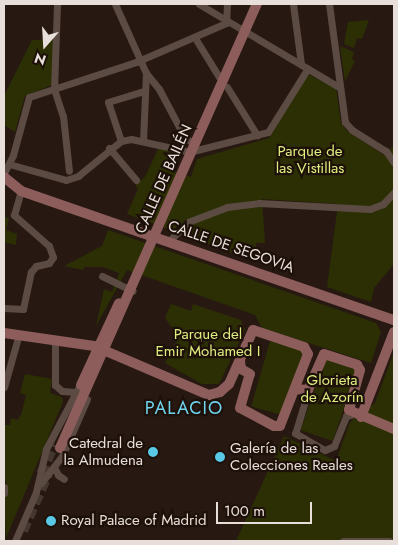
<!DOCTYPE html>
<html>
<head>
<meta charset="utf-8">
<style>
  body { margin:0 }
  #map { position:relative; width:398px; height:545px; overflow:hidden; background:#271912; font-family:Jost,sans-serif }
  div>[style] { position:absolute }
  .green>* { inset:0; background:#2b2f03; transform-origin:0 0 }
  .secondary-tunnel>* { height:10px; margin-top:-5px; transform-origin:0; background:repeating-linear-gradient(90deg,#443730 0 10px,transparent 0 15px) }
  .street>* { height:7px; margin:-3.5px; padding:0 3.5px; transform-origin:3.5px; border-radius:3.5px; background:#5c4b43 }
  .secondary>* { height:10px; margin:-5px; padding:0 5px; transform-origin:5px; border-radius:5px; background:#8c5d5b }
  .dots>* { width:14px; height:14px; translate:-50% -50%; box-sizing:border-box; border:2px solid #1d1009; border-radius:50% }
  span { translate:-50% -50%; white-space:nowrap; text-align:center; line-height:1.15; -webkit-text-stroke:4.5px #1d1009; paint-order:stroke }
  .park-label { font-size:15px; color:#deed7f }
  .street-label { font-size:15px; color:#e9dfda }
  .poi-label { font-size:15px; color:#e9dfda }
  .right { translate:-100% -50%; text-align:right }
  .left { translate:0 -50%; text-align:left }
  .quarter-label { font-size:18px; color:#6fd3ed; letter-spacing:1px }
  .frame { position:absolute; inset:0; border:5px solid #e9dfda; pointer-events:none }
  .north { position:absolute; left:20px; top:20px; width:50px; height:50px; -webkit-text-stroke:4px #1d1009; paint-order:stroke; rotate:199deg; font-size:14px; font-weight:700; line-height:20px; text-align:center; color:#e9dfda }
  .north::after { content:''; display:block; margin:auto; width:18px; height:22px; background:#e9dfda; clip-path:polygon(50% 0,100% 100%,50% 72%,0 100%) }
  .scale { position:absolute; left:216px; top:502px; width:96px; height:22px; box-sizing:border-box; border:2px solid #e9dfda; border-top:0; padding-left:6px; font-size:15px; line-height:18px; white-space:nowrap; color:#e9dfda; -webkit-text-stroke:4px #1d1009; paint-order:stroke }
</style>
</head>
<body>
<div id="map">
  <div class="green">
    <i style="clip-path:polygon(369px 20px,362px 39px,357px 38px,354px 48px,344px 44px,348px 22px)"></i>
    <i style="clip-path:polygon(55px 39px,52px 85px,25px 96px,15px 132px,4px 125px,4px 96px,32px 40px)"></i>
    <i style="clip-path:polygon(340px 46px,354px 52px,352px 59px,355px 61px,345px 81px)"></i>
    <i style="clip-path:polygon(308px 74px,336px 89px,341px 123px,347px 131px,384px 155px,394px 146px,394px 264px,374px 288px,371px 302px,327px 287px,338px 204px,262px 199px,265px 243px,256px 243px,257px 262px,127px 214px,138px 189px,135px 185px,145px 177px,159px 147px,178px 152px,171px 171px,191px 177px,197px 159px,269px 138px)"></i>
    <i style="clip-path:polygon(4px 217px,9px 218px,6px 230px,17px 234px,16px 245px,4px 242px)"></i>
    <i style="clip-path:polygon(108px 230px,376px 323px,381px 332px,371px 363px,262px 328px,255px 315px,127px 270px,96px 326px,104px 289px,112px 292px,119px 273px,103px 267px,85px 267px,83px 270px,64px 266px,102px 246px)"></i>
    <i style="clip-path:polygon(171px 304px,191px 311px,193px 304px,241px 320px,245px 330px,219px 384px,202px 384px,165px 363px,179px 337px,165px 318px)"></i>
    <i style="left:270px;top:341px;width:35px;height:68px;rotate:16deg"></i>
    <i style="clip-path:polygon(394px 352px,394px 541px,236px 541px,284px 436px,336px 461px,350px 422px,375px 403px)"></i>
    <i style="left:325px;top:359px;width:34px;height:75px;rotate:19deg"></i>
    <i style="clip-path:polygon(25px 374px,52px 379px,50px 393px,62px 397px,63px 402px,6px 538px,4px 497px,8px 489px,4px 475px,4px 425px,10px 425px,11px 418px,18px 420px,22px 412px,26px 395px,20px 393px)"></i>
  </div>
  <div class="secondary-tunnel">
    <i style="left:41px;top:474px;width:32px;rotate:-66deg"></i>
    <i style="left:23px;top:531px;width:62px;rotate:-66.3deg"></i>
  </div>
  <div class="street">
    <i style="left:57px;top:4px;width:85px;rotate:92deg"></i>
    <i style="left:54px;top:89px;width:28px;rotate:72deg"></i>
    <i style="left:63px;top:116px;width:55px;rotate:83.8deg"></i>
    <i style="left:115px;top:4px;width:76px;rotate:65.8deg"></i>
    <i style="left:146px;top:73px;width:21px;rotate:51deg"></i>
    <i style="left:159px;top:89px;width:55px;rotate:62deg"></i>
    <i style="left:185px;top:138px;width:6px;rotate:31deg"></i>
    <i style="left:199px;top:4px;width:163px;rotate:30.7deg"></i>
    <i style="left:293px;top:4px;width:61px;rotate:82.4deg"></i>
    <i style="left:329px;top:4px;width:119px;rotate:82.3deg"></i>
    <i style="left:345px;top:122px;width:11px;rotate:49deg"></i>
    <i style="left:352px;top:130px;width:40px;rotate:32deg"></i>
    <i style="left:386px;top:151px;width:14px;rotate:56deg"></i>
    <i style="left:226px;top:23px;width:19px;rotate:-87deg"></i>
    <i style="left:195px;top:38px;width:46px;rotate:58.4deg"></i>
    <i style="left:227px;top:87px;width:57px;rotate:58deg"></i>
    <i style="left:121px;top:141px;width:41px;rotate:-108.4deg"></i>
    <i style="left:108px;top:102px;width:38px;rotate:-17deg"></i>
    <i style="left:143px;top:141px;width:68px;rotate:-87.5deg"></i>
    <i style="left:109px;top:148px;width:42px;rotate:49.8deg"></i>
    <i style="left:193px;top:151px;width:77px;rotate:-14.2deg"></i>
    <i style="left:268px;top:132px;width:75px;rotate:-58deg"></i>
    <i style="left:9px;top:164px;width:59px;rotate:15.7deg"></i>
    <i style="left:66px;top:180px;width:13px;rotate:-18deg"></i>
    <i style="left:78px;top:176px;width:55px;rotate:-39.1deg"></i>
    <i style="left:121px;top:141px;width:10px;rotate:-11deg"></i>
    <i style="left:131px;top:139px;width:56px;rotate:12.3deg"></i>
    <i style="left:4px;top:173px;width:20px;rotate:-63deg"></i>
    <i style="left:13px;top:155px;width:60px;rotate:-74.6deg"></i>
    <i style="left:29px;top:97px;width:113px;rotate:-18.1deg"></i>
    <i style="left:136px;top:62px;width:98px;rotate:-23.4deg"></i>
    <i style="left:168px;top:242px;width:28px;rotate:-45deg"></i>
    <i style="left:188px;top:222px;width:42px;rotate:-21deg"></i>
    <i style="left:227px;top:207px;width:32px;rotate:-7deg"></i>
    <i style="left:259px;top:203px;width:111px;rotate:3.1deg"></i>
    <i style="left:370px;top:209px;width:14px;rotate:-21deg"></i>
    <i style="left:383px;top:204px;width:16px;rotate:-47deg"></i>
    <i style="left:102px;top:276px;width:34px;rotate:26deg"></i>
    <i style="left:4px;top:308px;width:19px;rotate:3deg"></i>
    <i style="left:23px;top:309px;width:38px;rotate:-78deg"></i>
    <i style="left:31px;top:272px;width:8px;rotate:-50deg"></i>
    <i style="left:36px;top:266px;width:13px;rotate:-13deg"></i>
    <i style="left:49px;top:263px;width:7px;rotate:-56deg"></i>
    <i style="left:53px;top:257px;width:12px;rotate:-110deg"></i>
    <i style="left:49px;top:246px;width:47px;rotate:-138.5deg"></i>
    <i style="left:14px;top:215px;width:25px;rotate:-74deg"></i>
    <i style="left:55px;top:339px;width:46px;rotate:90deg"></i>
    <i style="left:55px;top:385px;width:9px;rotate:41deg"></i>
    <i style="left:62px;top:391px;width:13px;rotate:4deg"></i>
    <i style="left:4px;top:387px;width:55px;rotate:-74.2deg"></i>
    <i style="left:304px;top:392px;width:6px;rotate:72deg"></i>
    <i style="left:306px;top:398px;width:37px;rotate:107deg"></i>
    <i style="left:295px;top:433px;width:34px;rotate:30deg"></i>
    <i style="left:325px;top:450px;width:10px;rotate:-24deg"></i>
    <i style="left:334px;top:446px;width:32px;rotate:-68deg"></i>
    <i style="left:346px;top:416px;width:8px;rotate:-14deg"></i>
    <i style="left:54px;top:467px;width:9px;rotate:63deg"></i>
    <i style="left:58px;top:475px;width:7px;rotate:34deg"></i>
    <i style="left:41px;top:483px;width:34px;rotate:-52deg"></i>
    <i style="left:62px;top:456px;width:62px;rotate:-66.3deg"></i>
    <i style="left:4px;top:487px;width:6px;rotate:90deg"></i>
    <i style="left:15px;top:541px;width:53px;rotate:-66.8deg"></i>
    <i style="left:36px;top:492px;width:44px;rotate:-76.9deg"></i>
    <i style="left:46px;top:449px;width:77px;rotate:-62.1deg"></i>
    <i style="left:343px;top:541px;width:46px"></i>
  </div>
  <div class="secondary">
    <i style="left:4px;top:177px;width:22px;rotate:39deg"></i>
    <i style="left:21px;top:191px;width:395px;rotate:19.1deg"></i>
    <i style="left:4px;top:333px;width:91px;rotate:8.2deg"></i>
    <i style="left:94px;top:346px;width:125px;rotate:23.1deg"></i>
    <i style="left:209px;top:395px;width:11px;rotate:-15deg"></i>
    <i style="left:220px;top:392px;width:12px;rotate:-42deg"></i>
    <i style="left:229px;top:384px;width:59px;rotate:-66deg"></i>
    <i style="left:253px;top:330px;width:54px;rotate:18.4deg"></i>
    <i style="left:304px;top:347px;width:8px;rotate:60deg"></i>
    <i style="left:308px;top:354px;width:77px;rotate:111.3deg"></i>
    <i style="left:280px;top:426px;width:6px;rotate:180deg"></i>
    <i style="left:274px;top:426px;width:38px;rotate:-152deg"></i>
    <i style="left:240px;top:408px;width:35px;rotate:-74deg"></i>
    <i style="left:250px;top:374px;width:10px;rotate:-151deg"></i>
    <i style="left:241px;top:369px;width:8px;rotate:-97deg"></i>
    <i style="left:81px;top:385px;width:90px;rotate:-65.1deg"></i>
    <i style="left:295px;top:389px;width:13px;rotate:4deg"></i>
    <i style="left:308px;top:390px;width:39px;rotate:-66deg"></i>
    <i style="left:324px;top:354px;width:35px;rotate:18deg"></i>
    <i style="left:357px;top:365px;width:6px;rotate:59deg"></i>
    <i style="left:360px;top:370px;width:41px;rotate:105.4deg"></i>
    <i style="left:349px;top:410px;width:49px;rotate:22.9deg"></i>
    <i style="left:361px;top:417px;width:91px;rotate:-68.8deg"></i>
    <i style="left:60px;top:448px;width:486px;rotate:-66.1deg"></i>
  </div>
  <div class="dots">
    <i style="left:153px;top:452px;background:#58c8e4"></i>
    <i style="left:220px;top:457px;background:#58c8e4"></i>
    <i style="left:51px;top:521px;background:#58c8e4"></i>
  </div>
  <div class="park-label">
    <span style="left:310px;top:160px">Parque de<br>las Vistillas</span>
    <span style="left:208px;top:343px">Parque del<br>Emir Mohamed I</span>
    <span style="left:332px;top:389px">Glorieta<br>de Azorín</span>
  </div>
  <div class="street-label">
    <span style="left:164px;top:179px;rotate:-66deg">CALLE DE BAILÉN</span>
    <span style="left:231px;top:247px;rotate:19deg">CALLE DE SEGOVIA</span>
  </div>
  <div class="poi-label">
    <span class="right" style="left:143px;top:452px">Catedral de<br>la Almudena</span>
    <span class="left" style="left:230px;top:457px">Galería de las<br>Colecciones Reales</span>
    <span class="left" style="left:61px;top:521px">Royal Palace of Madrid</span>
  </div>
  <div class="quarter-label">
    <span style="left:184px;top:408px">PALACIO</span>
  </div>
  <div class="frame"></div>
  <div class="north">N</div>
  <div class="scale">100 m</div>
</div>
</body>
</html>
